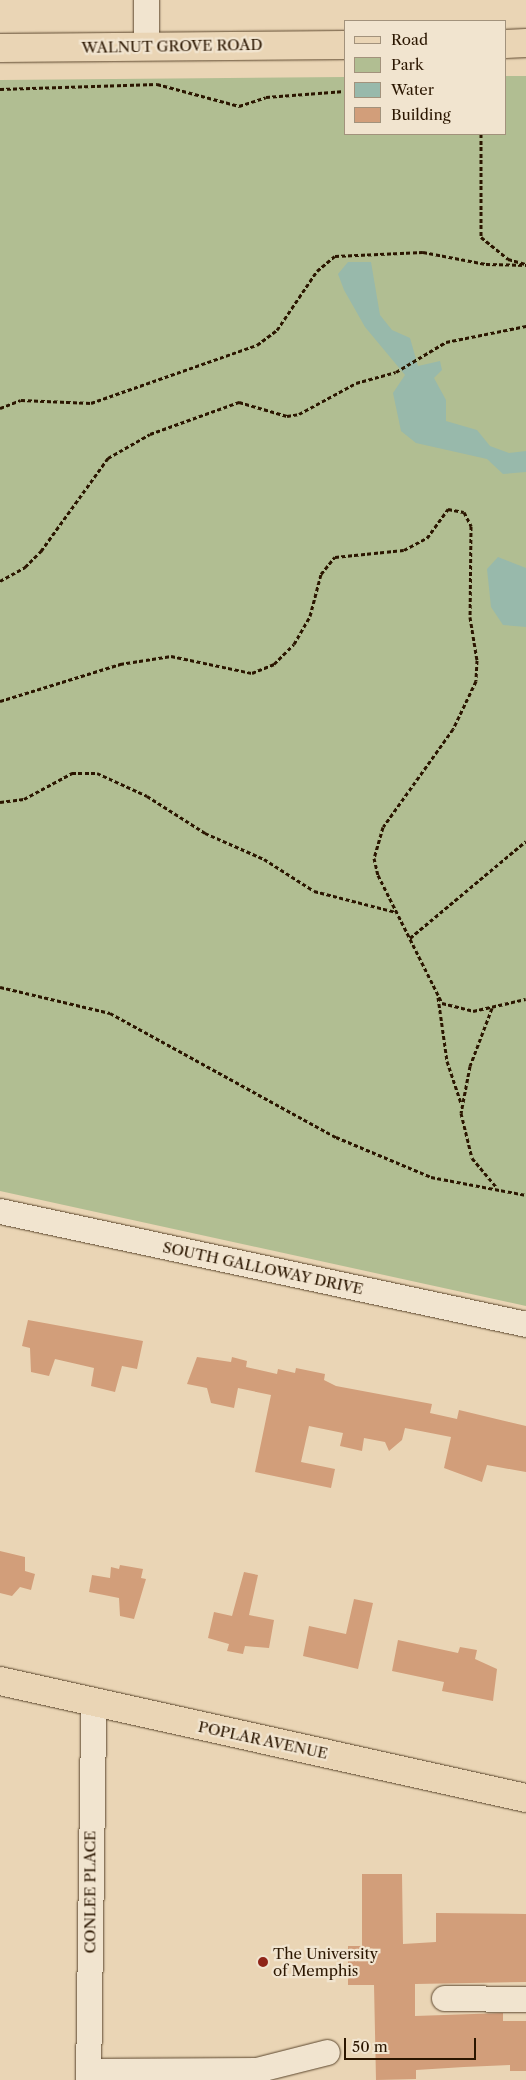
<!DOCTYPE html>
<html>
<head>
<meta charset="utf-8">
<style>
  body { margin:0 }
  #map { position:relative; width:526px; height:2080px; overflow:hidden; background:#ead5b5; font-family:"Libre Caslon Text",serif }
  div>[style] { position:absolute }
  .green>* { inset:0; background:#b1be92 }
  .water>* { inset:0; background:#98b9ab }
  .building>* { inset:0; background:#d29e7a }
  .path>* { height:3px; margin-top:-1.5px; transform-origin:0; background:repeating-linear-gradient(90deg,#2b1600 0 4px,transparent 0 6.5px) }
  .roads { filter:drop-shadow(0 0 1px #5b462d) drop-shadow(0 0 1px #5b462d) }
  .minor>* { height:25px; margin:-12.5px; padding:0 12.5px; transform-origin:12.5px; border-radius:12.5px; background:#f1e4cf }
  .major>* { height:28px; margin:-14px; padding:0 14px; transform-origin:14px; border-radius:14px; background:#ead5b5 }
  .dots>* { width:14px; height:14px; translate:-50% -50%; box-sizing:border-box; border:2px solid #f1e4cf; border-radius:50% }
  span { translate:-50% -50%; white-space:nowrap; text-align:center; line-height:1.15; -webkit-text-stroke:4.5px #f1e4cf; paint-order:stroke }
  .street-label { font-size:15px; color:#2b1600 }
  .poi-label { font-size:15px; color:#2b1600 }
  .left { translate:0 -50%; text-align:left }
  .legend { position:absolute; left:344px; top:20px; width:162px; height:115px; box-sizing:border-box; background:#f1e4cf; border:1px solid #a2927c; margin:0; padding:6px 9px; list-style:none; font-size:15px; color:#2b1600 }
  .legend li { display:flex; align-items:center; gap:10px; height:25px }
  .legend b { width:25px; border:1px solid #a2927c }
  .scale { position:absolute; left:344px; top:2038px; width:132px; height:22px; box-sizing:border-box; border:2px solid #2b1600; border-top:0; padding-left:6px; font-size:15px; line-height:18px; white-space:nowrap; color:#2b1600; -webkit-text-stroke:4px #f1e4cf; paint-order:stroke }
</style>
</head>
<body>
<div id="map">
  <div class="green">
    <i style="clip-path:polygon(505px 76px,526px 76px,526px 1306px,0 1191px,0 80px,345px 77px,345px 134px,505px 134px)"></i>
  </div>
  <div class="water">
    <i style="clip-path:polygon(348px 262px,371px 262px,380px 315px,392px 330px,410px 338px,418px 366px,440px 361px,442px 370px,434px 378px,446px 400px,446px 421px,477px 430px,490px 446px,509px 453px,526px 451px,526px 472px,503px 474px,487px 459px,416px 443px,401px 431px,393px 393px,405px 375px,365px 327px,344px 290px,338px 274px)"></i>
    <i style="clip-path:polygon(498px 557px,526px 568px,526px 627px,503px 625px,491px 607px,487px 569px)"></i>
  </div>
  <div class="building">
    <i style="clip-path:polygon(28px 1320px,143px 1341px,137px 1369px,122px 1366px,115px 1392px,91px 1386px,94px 1368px,55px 1359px,49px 1376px,31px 1372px,30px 1348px,22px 1346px)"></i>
    <i style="clip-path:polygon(197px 1357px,231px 1362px,232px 1357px,247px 1361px,246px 1367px,277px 1374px,278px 1369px,295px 1373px,296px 1368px,325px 1374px,324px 1380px,336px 1386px,432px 1404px,430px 1413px,457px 1419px,459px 1410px,526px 1426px,526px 1472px,487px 1465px,482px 1482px,444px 1468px,451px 1437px,405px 1428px,402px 1440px,389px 1451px,385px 1442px,364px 1438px,362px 1451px,340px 1446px,343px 1433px,309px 1426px,301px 1462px,335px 1469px,331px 1488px,255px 1472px,271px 1395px,238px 1388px,234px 1408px,211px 1403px,207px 1388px,187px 1384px)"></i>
    <i style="clip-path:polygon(0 1551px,25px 1557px,25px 1571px,35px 1574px,31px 1590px,20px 1587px,12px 1596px,0 1593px)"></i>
    <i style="clip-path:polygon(120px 1565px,143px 1569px,141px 1578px,146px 1579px,134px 1619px,120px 1616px,119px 1598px,89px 1592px,92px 1575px,110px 1578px,111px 1567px,119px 1569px)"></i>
    <i style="clip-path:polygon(244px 1572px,258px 1575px,249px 1615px,274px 1620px,269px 1648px,245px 1646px,243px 1654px,227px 1651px,229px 1644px,208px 1638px,214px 1612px,232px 1616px)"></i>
    <i style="clip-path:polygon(354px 1599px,373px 1603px,358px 1669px,303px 1656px,309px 1626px,346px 1634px)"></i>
    <i style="clip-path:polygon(398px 1640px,458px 1653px,460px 1647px,477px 1650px,475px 1659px,497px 1669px,493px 1701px,442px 1691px,444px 1682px,392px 1671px)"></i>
    <i style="clip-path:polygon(362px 1874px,402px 1874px,403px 1944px,436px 1942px,436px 1913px,526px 1914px,526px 1982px,415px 1984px,415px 2016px,503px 2013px,503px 2021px,526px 2021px,526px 2071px,510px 2071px,510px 2065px,464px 2067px,416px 2070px,416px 2079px,376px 2080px,374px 1985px,348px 1985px,348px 1946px,362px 1946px)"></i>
  </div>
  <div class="path">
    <i style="left:0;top:89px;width:157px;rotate:-1.8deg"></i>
    <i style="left:157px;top:84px;width:85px;rotate:15deg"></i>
    <i style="left:239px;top:106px;width:28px;rotate:-18deg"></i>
    <i style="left:266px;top:97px;width:79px;rotate:-4.3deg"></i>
    <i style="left:481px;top:134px;width:103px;rotate:90deg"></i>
    <i style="left:481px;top:237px;width:35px;rotate:39deg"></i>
    <i style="left:508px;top:259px;width:18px;rotate:16deg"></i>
    <i style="left:0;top:408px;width:22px;rotate:-21deg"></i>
    <i style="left:21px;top:400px;width:70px;rotate:2.5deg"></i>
    <i style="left:91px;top:403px;width:176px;rotate:-19.3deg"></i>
    <i style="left:257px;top:345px;width:25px;rotate:-37deg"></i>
    <i style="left:277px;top:330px;width:71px;rotate:-55.9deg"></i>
    <i style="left:317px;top:271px;width:23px;rotate:-40deg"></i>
    <i style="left:335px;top:256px;width:88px;rotate:-2.6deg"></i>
    <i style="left:423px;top:252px;width:64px;rotate:10.8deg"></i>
    <i style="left:486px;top:264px;width:40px;rotate:1.4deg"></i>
    <i style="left:0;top:581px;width:29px;rotate:-29deg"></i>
    <i style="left:25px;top:567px;width:23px;rotate:-45deg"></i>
    <i style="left:41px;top:551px;width:115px;rotate:-54.2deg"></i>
    <i style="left:108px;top:458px;width:48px;rotate:-29.7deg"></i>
    <i style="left:150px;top:434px;width:95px;rotate:-19.8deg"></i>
    <i style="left:239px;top:402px;width:50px;rotate:16.3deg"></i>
    <i style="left:287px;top:416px;width:12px;rotate:-9deg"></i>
    <i style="left:299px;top:414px;width:65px;rotate:-28.5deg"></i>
    <i style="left:356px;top:383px;width:41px;rotate:-15.4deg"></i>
    <i style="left:396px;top:372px;width:58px;rotate:-31deg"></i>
    <i style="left:446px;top:342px;width:82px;rotate:-11.3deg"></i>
    <i style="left:0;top:701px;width:126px;rotate:-17.1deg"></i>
    <i style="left:120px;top:664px;width:52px;rotate:-8.9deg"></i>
    <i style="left:171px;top:656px;width:83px;rotate:11.9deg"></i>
    <i style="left:252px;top:673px;width:24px;rotate:-22deg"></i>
    <i style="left:274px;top:664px;width:28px;rotate:-45deg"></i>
    <i style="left:294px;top:644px;width:32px;rotate:-60deg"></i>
    <i style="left:310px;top:616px;width:43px;rotate:-75.3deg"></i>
    <i style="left:321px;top:574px;width:22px;rotate:-51deg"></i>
    <i style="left:335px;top:557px;width:69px;rotate:-5.8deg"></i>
    <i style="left:404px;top:550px;width:26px;rotate:-28deg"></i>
    <i style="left:427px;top:538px;width:36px;rotate:-54deg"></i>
    <i style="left:448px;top:509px;width:16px;rotate:11deg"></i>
    <i style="left:464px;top:512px;width:16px;rotate:63deg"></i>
    <i style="left:471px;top:526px;width:91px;rotate:90.6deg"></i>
    <i style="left:470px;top:617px;width:44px;rotate:80.8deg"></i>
    <i style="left:477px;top:660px;width:21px;rotate:93deg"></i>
    <i style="left:476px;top:681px;width:53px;rotate:115.6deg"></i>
    <i style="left:453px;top:729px;width:120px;rotate:125.5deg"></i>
    <i style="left:383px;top:827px;width:32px;rotate:106deg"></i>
    <i style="left:374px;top:858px;width:17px;rotate:77deg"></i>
    <i style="left:378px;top:875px;width:143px;rotate:63.4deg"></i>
    <i style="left:442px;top:1003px;width:32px;rotate:14deg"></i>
    <i style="left:473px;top:1011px;width:54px;rotate:-12.8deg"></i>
    <i style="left:0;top:802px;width:24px;rotate:-7deg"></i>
    <i style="left:24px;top:799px;width:55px;rotate:-28.4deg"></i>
    <i style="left:72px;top:773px;width:25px"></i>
    <i style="left:97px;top:773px;width:55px;rotate:24.7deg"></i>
    <i style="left:147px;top:796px;width:69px;rotate:32.5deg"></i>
    <i style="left:205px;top:833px;width:64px;rotate:23.8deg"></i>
    <i style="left:264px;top:859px;width:59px;rotate:32.6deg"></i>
    <i style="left:314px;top:891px;width:85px;rotate:14.4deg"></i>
    <i style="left:410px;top:938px;width:151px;rotate:-39.9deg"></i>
    <i style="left:0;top:987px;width:113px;rotate:13.3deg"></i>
    <i style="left:110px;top:1013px;width:258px;rotate:28.8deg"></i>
    <i style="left:336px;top:1137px;width:103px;rotate:22.8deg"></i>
    <i style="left:431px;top:1177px;width:97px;rotate:10.7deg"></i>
    <i style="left:438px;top:997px;width:65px;rotate:82deg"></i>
    <i style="left:447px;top:1061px;width:44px;rotate:71.6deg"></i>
    <i style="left:492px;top:1008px;width:62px;rotate:110.8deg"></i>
    <i style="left:470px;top:1066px;width:48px;rotate:100.8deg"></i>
    <i style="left:461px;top:1113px;width:46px;rotate:76.3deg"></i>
    <i style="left:472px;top:1158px;width:39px;rotate:50deg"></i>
  </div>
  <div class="roads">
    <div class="minor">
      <i style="left:146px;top:0;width:46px;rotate:90deg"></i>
      <i style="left:0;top:1211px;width:538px;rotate:12.12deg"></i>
      <i style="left:444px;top:1998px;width:82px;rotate:0.7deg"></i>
      <i style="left:88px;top:2071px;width:168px;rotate:-0.3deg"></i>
      <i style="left:256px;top:2070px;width:73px;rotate:-14.2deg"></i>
      <i style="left:88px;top:2080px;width:377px;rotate:-89.2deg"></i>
    </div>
    <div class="major">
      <i style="left:505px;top:44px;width:21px;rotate:-3deg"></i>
      <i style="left:0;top:48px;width:345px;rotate:-0.5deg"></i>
      <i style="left:0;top:1681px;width:539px;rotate:12.54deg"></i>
    </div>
  </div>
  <div class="dots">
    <i style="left:263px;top:1962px;background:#8f2418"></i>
  </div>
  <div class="street-label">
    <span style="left:172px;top:46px;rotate:-1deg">WALNUT GROVE ROAD</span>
    <span style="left:263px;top:1268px;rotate:12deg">SOUTH GALLOWAY DRIVE</span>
    <span style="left:263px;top:1740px;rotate:12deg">POPLAR AVENUE</span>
    <span style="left:90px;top:1892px;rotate:-90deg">CONLEE PLACE</span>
  </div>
  <div class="poi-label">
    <span class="left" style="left:273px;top:1962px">The University<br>of Memphis</span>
  </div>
  <ul class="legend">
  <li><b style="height:6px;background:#ead5b5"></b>Road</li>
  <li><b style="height:14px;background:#b1be92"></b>Park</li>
  <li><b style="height:14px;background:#98b9ab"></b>Water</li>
  <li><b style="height:14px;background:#d29e7a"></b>Building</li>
  </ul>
  <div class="scale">50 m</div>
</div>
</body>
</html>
